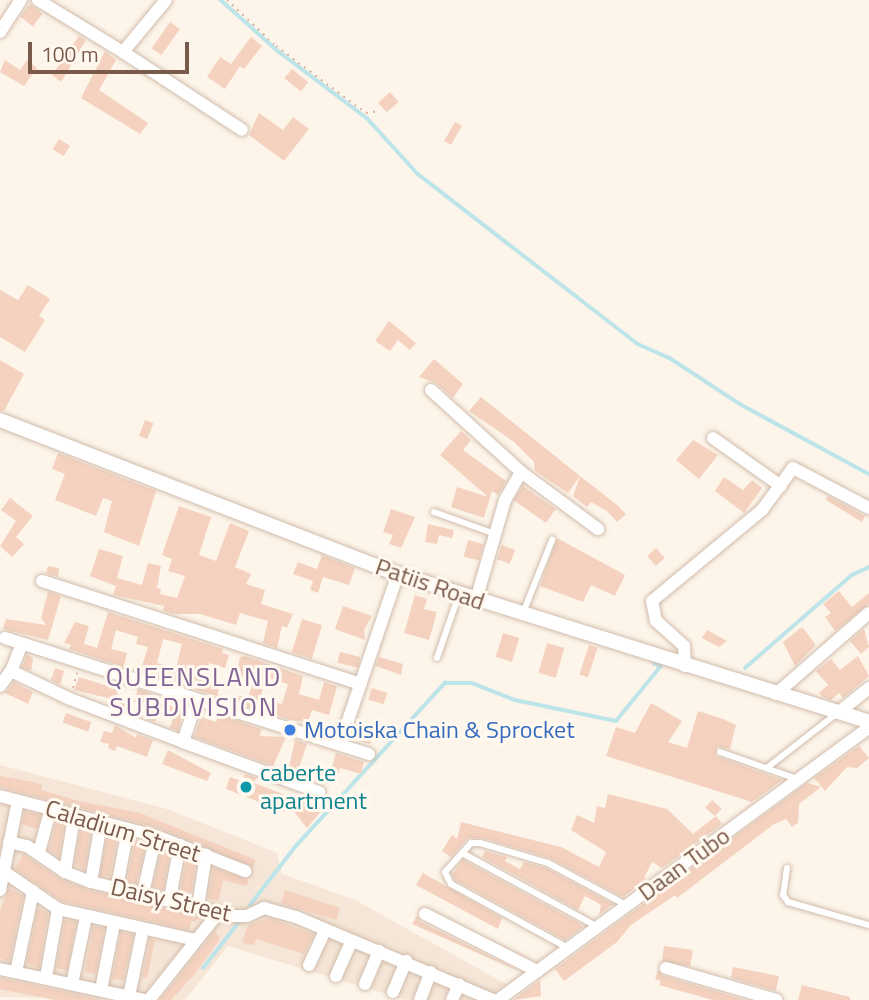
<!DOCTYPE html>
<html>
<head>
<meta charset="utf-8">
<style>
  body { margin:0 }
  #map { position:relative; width:869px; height:1000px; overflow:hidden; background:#fdf5e9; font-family:"Titillium Web",sans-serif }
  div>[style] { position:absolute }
  .residential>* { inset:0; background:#f5e6d7 }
  .stream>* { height:3.5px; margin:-1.75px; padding:0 1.75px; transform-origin:1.75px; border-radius:1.75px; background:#bce4e9 }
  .building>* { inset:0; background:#f4d2bf; transform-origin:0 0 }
  .path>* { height:2px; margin-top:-1px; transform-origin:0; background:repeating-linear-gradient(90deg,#dab5a1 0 2px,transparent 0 7px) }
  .roads { filter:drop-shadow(0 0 2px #d1bcad) drop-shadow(0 0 2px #d1bcad) }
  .service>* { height:6px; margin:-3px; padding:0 3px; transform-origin:3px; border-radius:3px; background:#fff }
  .minor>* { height:12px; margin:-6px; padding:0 6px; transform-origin:6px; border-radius:6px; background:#fff }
  .tertiary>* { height:14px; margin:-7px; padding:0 7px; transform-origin:7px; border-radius:7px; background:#fff }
  .dots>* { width:19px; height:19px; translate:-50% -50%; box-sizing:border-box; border:4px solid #fff9f0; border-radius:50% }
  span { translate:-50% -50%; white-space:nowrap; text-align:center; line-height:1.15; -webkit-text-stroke:6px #fff9f0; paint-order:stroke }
  .street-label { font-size:24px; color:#7a5a4b }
  .shop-label { font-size:24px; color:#366cbe }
  .left { translate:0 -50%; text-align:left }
  .culture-label { font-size:24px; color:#0d838f }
  .neighbourhood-label { font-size:26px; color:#826395; letter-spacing:2px }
  .scale { position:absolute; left:28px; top:42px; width:161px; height:32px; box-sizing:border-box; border:4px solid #7a5a4b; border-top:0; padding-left:9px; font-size:21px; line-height:24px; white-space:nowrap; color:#7a5a4b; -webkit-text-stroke:5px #fff9f0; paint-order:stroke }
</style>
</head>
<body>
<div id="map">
  <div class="residential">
    <i style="clip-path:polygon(0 765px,167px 809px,277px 853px,282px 874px,355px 900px,506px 984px,485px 1000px,406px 1000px,228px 946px,185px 1000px,0 997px)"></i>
  </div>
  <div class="stream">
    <i style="left:221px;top:0;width:76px;rotate:41.8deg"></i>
    <i style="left:278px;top:51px;width:111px;rotate:37deg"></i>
    <i style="left:367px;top:118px;width:76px;rotate:47.7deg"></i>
    <i style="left:418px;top:174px;width:278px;rotate:37.7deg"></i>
    <i style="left:638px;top:344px;width:35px;rotate:24deg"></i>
    <i style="left:670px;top:358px;width:84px;rotate:33.3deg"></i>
    <i style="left:740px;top:404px;width:147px;rotate:28.5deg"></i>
    <i style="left:745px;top:668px;width:142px;rotate:-41deg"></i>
    <i style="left:852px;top:575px;width:19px;rotate:-25deg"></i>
    <i style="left:250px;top:905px;width:75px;rotate:-52.1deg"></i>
    <i style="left:296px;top:846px;width:221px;rotate:-47.6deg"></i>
    <i style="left:445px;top:683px;width:27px"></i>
    <i style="left:472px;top:683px;width:46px;rotate:21.6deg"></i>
    <i style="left:515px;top:700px;width:103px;rotate:11.7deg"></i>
    <i style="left:616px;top:721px;width:71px;rotate:-50.7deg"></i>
    <i style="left:661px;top:666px;width:7px;rotate:-164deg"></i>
    <i style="left:203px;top:968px;width:60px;rotate:-51.8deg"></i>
  </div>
  <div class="building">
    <i style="left:30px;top:4px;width:16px;height:16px;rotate:38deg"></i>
    <i style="left:170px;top:22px;width:12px;height:32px;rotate:35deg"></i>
    <i style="clip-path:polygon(79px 36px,86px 40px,61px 82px,52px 75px)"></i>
    <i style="clip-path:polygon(251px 37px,262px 46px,244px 69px,240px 66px,225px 89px,207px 77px,220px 57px,231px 64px)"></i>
    <i style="clip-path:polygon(105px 51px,116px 60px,99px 90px,148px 123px,140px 134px,81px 98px)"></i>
    <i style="clip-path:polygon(5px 60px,20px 70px,27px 60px,37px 68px,24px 86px,0 72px)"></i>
    <i style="left:292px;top:69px;width:21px;height:12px;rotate:39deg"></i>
    <i style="left:390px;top:92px;width:13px;height:16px;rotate:48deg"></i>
    <i style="clip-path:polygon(259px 113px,283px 130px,293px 117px,309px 129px,284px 161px,249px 135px)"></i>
    <i style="left:455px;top:122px;width:8px;height:22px;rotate:30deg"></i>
    <i style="left:59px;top:139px;width:13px;height:12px;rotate:32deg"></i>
    <i style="clip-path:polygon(28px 285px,50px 299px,39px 316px,45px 320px,25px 352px,0 337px,0 290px,18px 300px)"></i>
    <i style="clip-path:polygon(389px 321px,416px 343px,410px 350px,398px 340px,390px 351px,375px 341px)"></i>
    <i style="clip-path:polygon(434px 359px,463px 384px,453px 398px,436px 383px,419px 377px)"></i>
    <i style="clip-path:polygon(0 360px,24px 374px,4px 411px,0 411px)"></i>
    <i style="clip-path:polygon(481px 397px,580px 476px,568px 493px,535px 471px,534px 462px,514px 442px,469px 411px)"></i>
    <i style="left:145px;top:420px;width:9px;height:17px;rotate:21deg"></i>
    <i style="clip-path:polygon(461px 431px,471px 440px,463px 450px,506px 481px,498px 495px,492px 491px,484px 518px,451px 507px,457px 487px,488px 497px,440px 455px)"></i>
    <i style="clip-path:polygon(693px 440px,718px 455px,699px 479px,676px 460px)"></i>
    <i style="clip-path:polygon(58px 453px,156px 491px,139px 546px,104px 532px,112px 501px,103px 498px,96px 516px,55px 500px,65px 474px,52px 469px)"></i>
    <i style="clip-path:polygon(580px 476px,617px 505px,626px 514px,617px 522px,607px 511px,591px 502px,587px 507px,573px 496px)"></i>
    <i style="clip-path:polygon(724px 477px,743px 490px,752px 480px,762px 488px,744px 513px,715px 491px)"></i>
    <i style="left:523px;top:486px;width:40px;height:17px;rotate:35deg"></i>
    <i style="clip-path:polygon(828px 496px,865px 516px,862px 522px,826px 500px)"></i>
    <i style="clip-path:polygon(10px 498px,33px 516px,16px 537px,24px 544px,12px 557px,0 546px,16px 521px,1px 510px)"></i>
    <i style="clip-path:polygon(179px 506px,211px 517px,199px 555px,216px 561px,230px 523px,249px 531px,235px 567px,251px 574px,246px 584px,265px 590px,261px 604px,293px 614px,287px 628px,282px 626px,277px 648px,263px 643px,268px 621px,240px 613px,236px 625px,200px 614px,174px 614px,163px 611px,164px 606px,113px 595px,116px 586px,90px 576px,99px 549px,123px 556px,117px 578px,142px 585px,148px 563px,161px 566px,157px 588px,161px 589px,160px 594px,177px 598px,185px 576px,168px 571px,172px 559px,162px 555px)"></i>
    <i style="clip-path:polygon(391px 509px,415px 517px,401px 548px,389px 544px,393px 535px,383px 532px)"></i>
    <i style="clip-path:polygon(428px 524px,454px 530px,452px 538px,439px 535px,437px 544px,425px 542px)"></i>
    <i style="clip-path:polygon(557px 538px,625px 575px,615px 596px,591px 585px,583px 602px,540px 586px)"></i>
    <i style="left:468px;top:540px;width:16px;height:17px;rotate:15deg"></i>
    <i style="left:502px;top:545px;width:14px;height:15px;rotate:21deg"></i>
    <i style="left:656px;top:548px;width:13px;height:12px;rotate:48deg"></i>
    <i style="clip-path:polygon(322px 555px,355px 568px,349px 585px,323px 577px,318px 593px,310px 590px,313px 581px,293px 574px,298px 562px,317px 569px)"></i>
    <i style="clip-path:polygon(48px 566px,59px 568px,58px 577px,46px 573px)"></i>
    <i style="clip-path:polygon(839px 591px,852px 607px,869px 593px,869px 604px,835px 631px,825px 617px,831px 613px,823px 604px)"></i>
    <i style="clip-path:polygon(48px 592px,61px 596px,48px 640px,3px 629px,6px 619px,46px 625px,41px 618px)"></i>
    <i style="clip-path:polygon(415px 595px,427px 599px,424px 609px,437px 612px,429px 640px,404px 633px)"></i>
    <i style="clip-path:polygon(343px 606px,372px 616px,364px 630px,365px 640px,335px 629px)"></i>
    <i style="clip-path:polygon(evenodd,108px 612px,223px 649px,222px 653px,229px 655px,225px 668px,209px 663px,205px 679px,220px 683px,217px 696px,140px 672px,148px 647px,136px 644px,138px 637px,116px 630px,111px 649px,127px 653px,124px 667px,69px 649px,71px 645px,64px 643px,75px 622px,89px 626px,84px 644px,97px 648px,108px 612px,163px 639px,182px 644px,176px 668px,157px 663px,163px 639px)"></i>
    <i style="left:302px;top:619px;width:21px;height:35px;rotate:17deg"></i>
    <i style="clip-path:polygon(802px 627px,816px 645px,795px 666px,783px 642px)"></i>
    <i style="clip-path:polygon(864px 629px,869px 647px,861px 654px,850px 641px)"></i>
    <i style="clip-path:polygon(707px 630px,727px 641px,719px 647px,702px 638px)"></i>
    <i style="left:503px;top:633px;width:17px;height:25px;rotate:17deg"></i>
    <i style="left:547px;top:643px;width:18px;height:31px;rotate:16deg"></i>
    <i style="left:589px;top:645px;width:9px;height:31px;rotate:18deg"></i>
    <i style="left:340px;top:652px;width:21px;height:11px;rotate:14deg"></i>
    <i style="clip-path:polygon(27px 655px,33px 658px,31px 671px,22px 667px)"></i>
    <i style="clip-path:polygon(evenodd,245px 656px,303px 676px,299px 694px,319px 700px,324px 682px,337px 686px,329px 715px,312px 710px,308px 722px,291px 720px,231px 701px,233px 695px,248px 697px,254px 680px,236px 674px,240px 657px,245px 656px,266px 677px,288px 684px,282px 704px,260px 698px,266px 677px)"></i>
    <i style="clip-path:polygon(858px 656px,869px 676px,843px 698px,839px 693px,831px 700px,823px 697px,819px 693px,828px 685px,816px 671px,831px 659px,840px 670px)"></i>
    <i style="clip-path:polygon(379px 657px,403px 664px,401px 675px,376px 666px)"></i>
    <i style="clip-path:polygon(55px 668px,64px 671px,60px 685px,51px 680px)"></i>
    <i style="clip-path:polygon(79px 677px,111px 687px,113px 682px,121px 684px,116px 700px,74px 690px)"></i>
    <i style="clip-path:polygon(14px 682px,33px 692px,28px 704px,5px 693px)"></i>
    <i style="left:372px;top:688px;width:16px;height:12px;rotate:18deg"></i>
    <i style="clip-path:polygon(138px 689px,155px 695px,153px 701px,184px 710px,178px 731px,170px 728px,173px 718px,158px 713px,155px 722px,147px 719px,150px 707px,134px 702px)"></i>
    <i style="clip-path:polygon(120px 697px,130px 700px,127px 711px,118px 708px)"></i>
    <i style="clip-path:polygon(651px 703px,682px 721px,668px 742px,687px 748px,698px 711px,723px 719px,736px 725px,730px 749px,717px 747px,716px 756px,782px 780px,752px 802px,606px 756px,616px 727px,635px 733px)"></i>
    <i style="left:66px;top:713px;width:27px;height:10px;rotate:20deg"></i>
    <i style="clip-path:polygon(219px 715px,261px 729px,260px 736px,286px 737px,273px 766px,194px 737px,201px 717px,216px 722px)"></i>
    <i style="clip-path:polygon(115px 725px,136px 738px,137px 734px,153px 740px,147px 757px,117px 746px,115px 751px,108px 748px,109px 744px,100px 742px,104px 731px,112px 733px)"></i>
    <i style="clip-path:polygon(360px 727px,388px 733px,385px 741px,372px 737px,370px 744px,359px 741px)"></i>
    <i style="clip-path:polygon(295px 740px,307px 744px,297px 774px,288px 771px)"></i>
    <i style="clip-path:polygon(859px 746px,869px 758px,857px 768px,847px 767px,825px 791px,814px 778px)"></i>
    <i style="clip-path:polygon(168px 750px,211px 773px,207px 781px,162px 764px)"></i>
    <i style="clip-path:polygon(336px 753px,364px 762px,361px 774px,340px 768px,337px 778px,329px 776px)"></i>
    <i style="clip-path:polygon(245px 774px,256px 778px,254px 783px,323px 809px,307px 828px,288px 804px,285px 812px,226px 789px,230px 777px,242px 781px)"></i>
    <i style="clip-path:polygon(0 776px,34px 782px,42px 785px,41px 790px,79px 801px,140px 813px,256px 860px,253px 867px,159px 828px,0 787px)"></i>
    <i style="clip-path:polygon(807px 783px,821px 787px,799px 804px,798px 823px,792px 827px,786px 819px,774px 824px,677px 898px,675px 895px,631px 925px,617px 942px,564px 981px,555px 969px)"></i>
    <i style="clip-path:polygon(608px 794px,667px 809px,693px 834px,716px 816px,722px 824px,662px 868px,652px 862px,644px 878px,647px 879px,623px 897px,550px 858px,482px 838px,468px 838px,451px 857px,442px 851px,452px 835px,457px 839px,461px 822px,561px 847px,599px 867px,606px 852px,571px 830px,577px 815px,594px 823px,597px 806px,605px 808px)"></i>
    <i style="left:712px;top:800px;width:13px;height:10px;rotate:42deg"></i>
    <i style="left:25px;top:811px;width:16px;height:14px;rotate:15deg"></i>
    <i style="clip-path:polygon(57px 820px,64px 822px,59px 857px,49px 850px)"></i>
    <i style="clip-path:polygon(81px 826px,91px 828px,84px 870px,75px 864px)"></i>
    <i style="left:108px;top:833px;width:10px;height:43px;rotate:11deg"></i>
    <i style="clip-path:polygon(135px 840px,146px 842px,136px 884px,127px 882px)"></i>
    <i style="clip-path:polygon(162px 848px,170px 851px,163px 890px,153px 888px)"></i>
    <i style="clip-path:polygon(485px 851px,507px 857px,505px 861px,520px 869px,524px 862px,546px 868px,613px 904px,599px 915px,601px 905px,585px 896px,578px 910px,482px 857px)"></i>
    <i style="clip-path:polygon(23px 854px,60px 879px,88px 890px,203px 918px,191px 922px,189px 930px,62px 901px,15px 869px)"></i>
    <i style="clip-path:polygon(187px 857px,196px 861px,191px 895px,180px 893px)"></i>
    <i style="clip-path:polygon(463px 860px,579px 923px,583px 927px,565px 940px,455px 880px,452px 874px)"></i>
    <i style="clip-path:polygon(213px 868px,248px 879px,247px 886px,223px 880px,219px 901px,208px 899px)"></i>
    <i style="clip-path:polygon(423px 873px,502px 918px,498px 929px,416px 885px)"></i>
    <i style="clip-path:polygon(9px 888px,23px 896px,9px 962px,0 958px,0 911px)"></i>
    <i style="clip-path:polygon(285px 890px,340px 908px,337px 920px,281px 904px)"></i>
    <i style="clip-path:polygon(38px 908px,48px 913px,39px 968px,27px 963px)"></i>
    <i style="clip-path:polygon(417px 916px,421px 922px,521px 972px,412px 924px)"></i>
    <i style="clip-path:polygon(269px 918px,314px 934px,304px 954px,256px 939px,254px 945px,242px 943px,248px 925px)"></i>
    <i style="left:65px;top:920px;width:11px;height:49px;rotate:10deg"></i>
    <i style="left:93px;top:926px;width:11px;height:47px;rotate:10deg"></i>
    <i style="clip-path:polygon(215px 931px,220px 939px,193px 976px,171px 1000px,160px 1000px)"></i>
    <i style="clip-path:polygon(121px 932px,133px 935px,123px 980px,112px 979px)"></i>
    <i style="left:150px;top:939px;width:5px;height:39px;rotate:11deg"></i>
    <i style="left:664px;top:946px;width:29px;height:16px;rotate:8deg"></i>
    <i style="clip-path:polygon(733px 967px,779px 976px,776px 991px,731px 978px)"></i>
    <i style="clip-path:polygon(658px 970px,664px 976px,745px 1000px,713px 1000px,659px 985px,661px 981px,655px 979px)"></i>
    <i style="clip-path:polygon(0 978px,102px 1000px,55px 1000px,0 989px)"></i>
    <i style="clip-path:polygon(540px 980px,541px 996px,513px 1000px)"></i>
    <i style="clip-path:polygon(802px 985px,850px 997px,850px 1000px,798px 1000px)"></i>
  </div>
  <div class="path">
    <i style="left:227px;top:0;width:67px;rotate:43.2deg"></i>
    <i style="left:276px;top:46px;width:112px;rotate:36.7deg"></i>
    <i style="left:366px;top:113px;width:13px;rotate:-9deg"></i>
    <i style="left:73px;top:688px;width:16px;rotate:-75deg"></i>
  </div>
  <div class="roads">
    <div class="service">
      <i style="left:434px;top:512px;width:65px;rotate:19.8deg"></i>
      <i style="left:523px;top:613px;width:79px;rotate:-68.3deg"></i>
      <i style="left:437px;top:658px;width:68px;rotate:-71deg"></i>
      <i style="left:720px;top:752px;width:82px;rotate:19.3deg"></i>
      <i style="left:768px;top:767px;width:86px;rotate:-37.9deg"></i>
      <i style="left:462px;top:853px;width:153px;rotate:28.6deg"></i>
      <i style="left:787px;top:868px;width:27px;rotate:98deg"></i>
      <i style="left:783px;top:895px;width:9px;rotate:54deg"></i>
      <i style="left:788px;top:902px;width:84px;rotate:15.9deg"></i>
      <i style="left:568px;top:948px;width:133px;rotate:-151.3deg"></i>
      <i style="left:451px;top:884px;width:13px;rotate:-117deg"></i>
      <i style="left:445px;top:872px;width:39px;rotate:-48deg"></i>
      <i style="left:471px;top:843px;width:9px"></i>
      <i style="left:480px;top:843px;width:71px;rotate:16.4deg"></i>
      <i style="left:548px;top:863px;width:89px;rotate:28.3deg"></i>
    </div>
    <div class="minor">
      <i style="left:38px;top:0;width:100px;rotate:31.5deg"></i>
      <i style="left:123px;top:52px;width:67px;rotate:-50.4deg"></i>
      <i style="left:0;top:32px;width:38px;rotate:-57deg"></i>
      <i style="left:123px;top:52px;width:142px;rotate:33.2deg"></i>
      <i style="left:431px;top:390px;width:122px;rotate:42.3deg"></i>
      <i style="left:521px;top:472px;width:96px;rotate:36.5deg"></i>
      <i style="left:713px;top:438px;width:83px;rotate:35.2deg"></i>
      <i style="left:42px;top:581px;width:335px;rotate:17.9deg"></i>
      <i style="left:476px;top:600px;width:104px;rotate:-73.8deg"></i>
      <i style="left:505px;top:500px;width:32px;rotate:-60deg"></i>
      <i style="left:5px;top:638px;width:382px;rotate:17.7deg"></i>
      <i style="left:22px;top:644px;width:29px;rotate:112deg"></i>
      <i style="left:11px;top:671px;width:65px;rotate:25.4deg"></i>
      <i style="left:70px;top:699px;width:121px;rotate:20.8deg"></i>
      <i style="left:183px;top:742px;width:41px;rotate:-71.6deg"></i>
      <i style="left:685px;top:666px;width:20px;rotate:-93deg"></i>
      <i style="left:684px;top:646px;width:38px;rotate:-138deg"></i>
      <i style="left:656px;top:621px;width:20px;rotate:-101deg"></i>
      <i style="left:652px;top:601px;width:143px;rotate:-39.6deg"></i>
      <i style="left:762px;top:510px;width:52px;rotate:-53.6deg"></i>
      <i style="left:793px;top:468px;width:86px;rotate:27.8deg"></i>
      <i style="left:0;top:686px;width:19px;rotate:-54deg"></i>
      <i style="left:776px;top:694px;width:123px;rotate:-41.1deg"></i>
      <i style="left:838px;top:713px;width:40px;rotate:-39deg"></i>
      <i style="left:183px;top:742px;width:145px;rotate:20.2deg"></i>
      <i style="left:340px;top:744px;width:180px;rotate:-71.2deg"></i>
      <i style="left:0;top:796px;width:161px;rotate:14.4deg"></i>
      <i style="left:156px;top:836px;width:96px;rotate:21.5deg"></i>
      <i style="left:9px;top:842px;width:18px;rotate:13deg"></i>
      <i style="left:27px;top:846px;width:46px;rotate:34.4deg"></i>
      <i style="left:65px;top:872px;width:28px;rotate:21deg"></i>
      <i style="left:91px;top:882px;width:146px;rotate:13.5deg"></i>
      <i style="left:233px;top:916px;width:14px"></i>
      <i style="left:247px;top:916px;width:19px;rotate:-25deg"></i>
      <i style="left:264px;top:908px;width:33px;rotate:16deg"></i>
      <i style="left:296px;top:917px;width:214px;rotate:22.8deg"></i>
      <i style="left:39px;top:852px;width:46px;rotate:-74.7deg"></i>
      <i style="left:3px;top:871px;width:67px;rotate:34.6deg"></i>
      <i style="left:58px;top:909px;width:141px;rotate:12.7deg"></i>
      <i style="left:65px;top:872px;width:56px;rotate:-80.7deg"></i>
      <i style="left:91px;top:882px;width:60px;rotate:-80.4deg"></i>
      <i style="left:117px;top:887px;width:59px;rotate:-79.3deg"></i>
      <i style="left:0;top:890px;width:91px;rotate:-78.6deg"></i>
      <i style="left:143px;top:893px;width:58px;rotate:-77.2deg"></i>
      <i style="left:170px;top:898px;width:54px;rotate:-79.3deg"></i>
      <i style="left:198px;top:906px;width:52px;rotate:-81.1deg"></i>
      <i style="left:425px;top:914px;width:126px;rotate:27deg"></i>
      <i style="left:309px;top:965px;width:38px;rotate:-65deg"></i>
      <i style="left:666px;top:968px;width:115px;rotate:16.2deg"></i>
      <i style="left:0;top:969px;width:147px;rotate:12.1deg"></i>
      <i style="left:16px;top:972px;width:83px;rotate:-78.1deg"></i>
      <i style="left:336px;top:976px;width:39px;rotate:-66deg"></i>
      <i style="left:46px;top:977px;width:69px;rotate:-80deg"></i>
      <i style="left:72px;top:984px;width:68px;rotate:-78.2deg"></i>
      <i style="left:365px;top:984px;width:36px;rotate:-67deg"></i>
      <i style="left:101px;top:990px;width:68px;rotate:-79deg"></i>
      <i style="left:393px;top:992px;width:34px;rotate:-67deg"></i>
      <i style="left:129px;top:996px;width:68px;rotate:-78.2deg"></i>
      <i style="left:149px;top:1000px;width:112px;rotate:-51.5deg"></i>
      <i style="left:420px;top:1000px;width:30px;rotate:-69deg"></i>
      <i style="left:452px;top:1000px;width:17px;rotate:-66deg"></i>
      <i style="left:498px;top:1000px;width:461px;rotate:-36.3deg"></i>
    </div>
    <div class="tertiary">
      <i style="left:0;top:420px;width:427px;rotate:21.2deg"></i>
      <i style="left:398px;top:574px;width:494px;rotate:17.4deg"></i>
    </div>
  </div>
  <div class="dots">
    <i style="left:290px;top:730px;background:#3f7fe0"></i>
    <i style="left:246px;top:787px;background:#0f9aa8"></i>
  </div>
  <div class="street-label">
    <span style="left:430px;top:584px;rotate:19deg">Patiis Road</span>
    <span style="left:123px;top:831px;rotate:17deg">Caladium Street</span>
    <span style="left:684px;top:864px;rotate:-36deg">Daan Tubo</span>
    <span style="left:171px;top:900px;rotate:13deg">Daisy Street</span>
  </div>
  <div class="shop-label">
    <span class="left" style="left:304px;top:730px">Motoiska Chain &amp; Sprocket</span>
  </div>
  <div class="culture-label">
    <span class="left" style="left:260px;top:787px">caberte<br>apartment</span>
  </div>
  <div class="neighbourhood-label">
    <span style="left:194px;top:692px">QUEENSLAND<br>SUBDIVISION</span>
  </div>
  <div class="scale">100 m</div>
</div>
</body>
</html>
